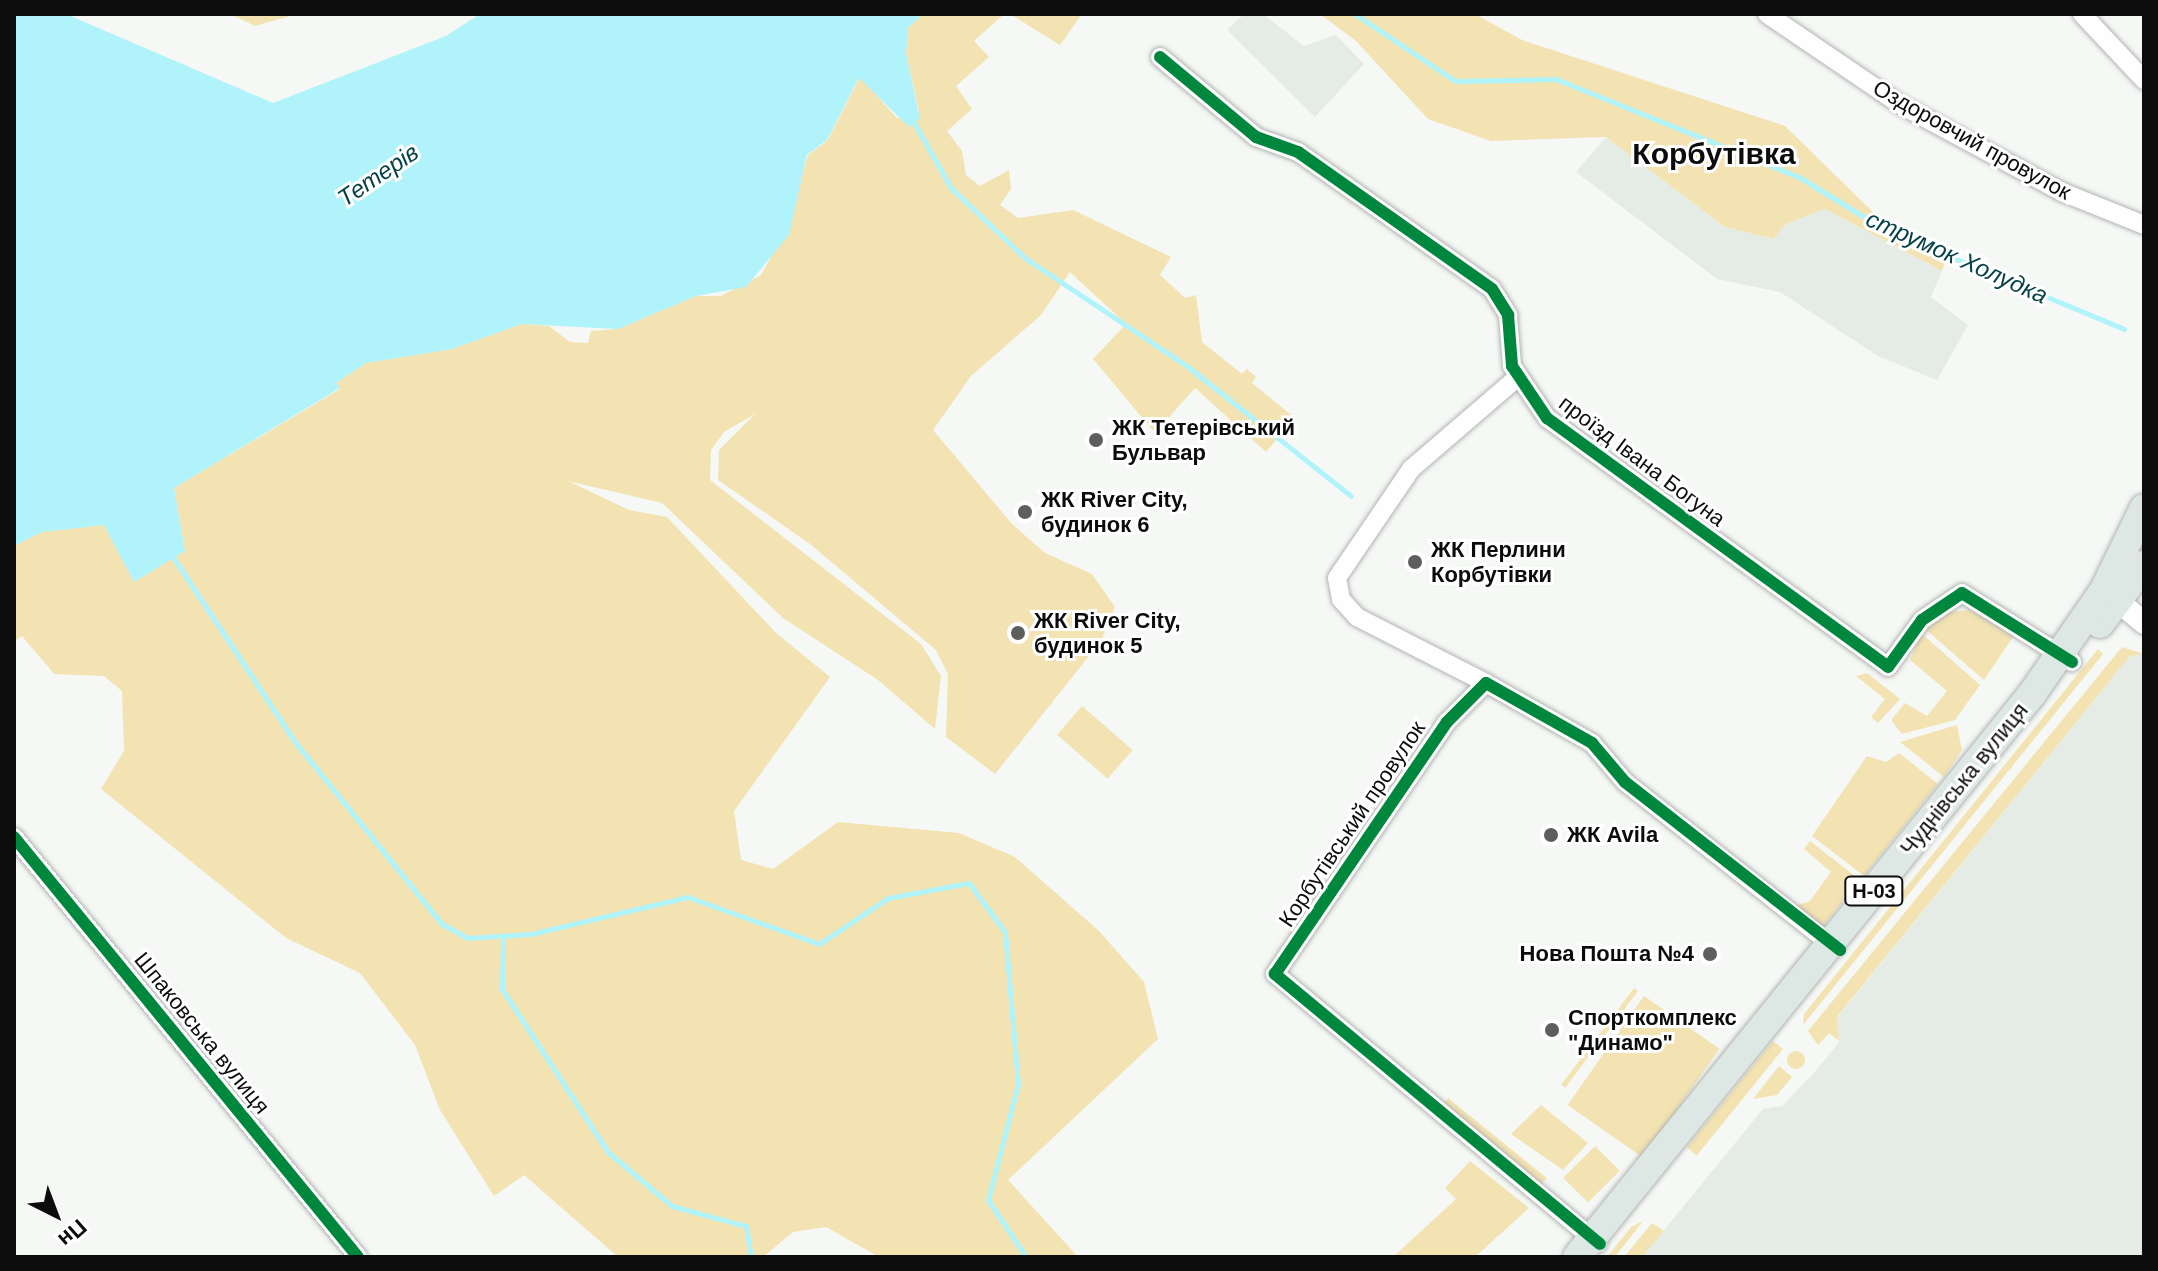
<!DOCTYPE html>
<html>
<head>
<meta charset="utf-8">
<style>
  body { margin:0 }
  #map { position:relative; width:2158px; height:1271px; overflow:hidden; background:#f5f8f5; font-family:Helvetica,sans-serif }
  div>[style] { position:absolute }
  .built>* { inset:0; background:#e5ece5 }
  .green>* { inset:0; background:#f3e3b2; transform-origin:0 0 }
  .round { border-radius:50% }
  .water>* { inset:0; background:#b0f3fa }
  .stream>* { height:5px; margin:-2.5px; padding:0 2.5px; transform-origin:2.5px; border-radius:2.5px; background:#b0f3fa }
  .roads { filter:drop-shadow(0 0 2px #b2b4b2) drop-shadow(0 0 2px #b2b4b2) }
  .minor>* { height:18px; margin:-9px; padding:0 9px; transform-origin:9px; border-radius:9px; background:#fefefe }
  .tertiary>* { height:22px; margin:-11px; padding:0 11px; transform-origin:11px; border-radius:11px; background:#fefefe }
  .primary>* { height:28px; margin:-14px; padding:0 14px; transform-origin:14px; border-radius:14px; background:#dde7e4 }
  .cycleway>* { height:12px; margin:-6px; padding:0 6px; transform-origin:6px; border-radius:6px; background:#00873e }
  .dots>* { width:22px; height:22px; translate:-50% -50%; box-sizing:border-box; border:4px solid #fff; border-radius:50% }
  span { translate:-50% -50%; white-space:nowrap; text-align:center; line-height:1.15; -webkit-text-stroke:6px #fff; paint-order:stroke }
  .shield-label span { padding:2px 6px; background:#fff; border:2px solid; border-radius:6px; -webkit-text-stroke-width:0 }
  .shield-label { font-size:20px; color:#0b0c0b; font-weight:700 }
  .street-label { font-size:22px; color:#0b0c0b }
  .poi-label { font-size:22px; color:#0b0c0b; font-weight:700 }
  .left { translate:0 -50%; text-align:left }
  .right { translate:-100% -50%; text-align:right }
  .water-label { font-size:24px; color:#044248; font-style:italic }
  .district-label { font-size:30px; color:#0b0c0b; font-weight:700 }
  .frame { position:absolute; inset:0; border:16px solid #0b0c0b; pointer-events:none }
  .north { position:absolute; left:16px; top:1175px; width:80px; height:80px; -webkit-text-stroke:6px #fff; paint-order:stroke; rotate:138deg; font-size:22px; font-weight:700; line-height:32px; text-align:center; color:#0b0c0b }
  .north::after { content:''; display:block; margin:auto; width:28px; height:36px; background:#0b0c0b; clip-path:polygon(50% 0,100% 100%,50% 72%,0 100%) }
</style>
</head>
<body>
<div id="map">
  <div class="built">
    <i style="clip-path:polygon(1244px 14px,1263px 14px,1304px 46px,1336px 35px,1364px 64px,1315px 117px,1227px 30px)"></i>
    <i style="clip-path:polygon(1606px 137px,1725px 227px,1773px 239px,1786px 224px,1825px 209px,1942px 271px,1931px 297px,1968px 325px,1937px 380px,1878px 356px,1780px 292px,1717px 279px,1576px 172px)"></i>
    <i style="clip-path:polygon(2144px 654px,2144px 1257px,1642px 1257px,1763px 1109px,1782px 1106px,1814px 1073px,1839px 1042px,1837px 1018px,2130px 656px)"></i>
  </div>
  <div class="green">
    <i style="clip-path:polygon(230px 14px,297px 14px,255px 26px)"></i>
    <i style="clip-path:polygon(923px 14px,1003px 15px,974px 41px,989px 57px,956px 86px,972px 109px,947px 131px,962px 151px,966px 175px,980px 186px,1009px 170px,1011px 189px,1000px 205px,1018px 218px,1073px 210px,1171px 257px,1160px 275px,1185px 298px,1196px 295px,1202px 342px,1242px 374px,1247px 369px,1256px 377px,1252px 383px,1295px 418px,1266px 452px,1195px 388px,1155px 433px,1093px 359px,1126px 324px,1070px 272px,1041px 315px,971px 376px,933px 430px,1012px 524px,1045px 553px,1092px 574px,1115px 607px,1101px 641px,995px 774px,946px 737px,948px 674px,936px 650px,810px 544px,718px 480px,719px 450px,755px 414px,724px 432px,711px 450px,710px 480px,921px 644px,941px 676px,935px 729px,878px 680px,783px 618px,662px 503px,568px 481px,629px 510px,667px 517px,776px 633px,830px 677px,734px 811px,741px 860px,773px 869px,838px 822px,959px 833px,1015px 857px,1099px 931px,1144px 982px,1158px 1039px,1008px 1180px,1078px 1257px,879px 1257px,826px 1227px,793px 1232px,763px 1257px,618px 1257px,524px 1175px,494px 1196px,440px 1110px,415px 1045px,360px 973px,286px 938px,101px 789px,124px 751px,122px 691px,104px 676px,54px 674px,22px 636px,14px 641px,14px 546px,42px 532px,104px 525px,134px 582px,185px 551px,174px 488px,340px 389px,336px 383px,366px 363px,452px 349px,522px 324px,549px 326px,570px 342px,588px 343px,591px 331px,618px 329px,696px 296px,721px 296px,761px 275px,788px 226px,808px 155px,827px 141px,860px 77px,897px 118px,919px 112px,906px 54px,908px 27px)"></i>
    <i style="clip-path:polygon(1010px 14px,1082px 14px,1060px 45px)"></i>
    <i style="clip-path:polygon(1320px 14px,1475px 14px,1522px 40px,1785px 126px,1878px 217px,1949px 251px,1942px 271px,1825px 209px,1786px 224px,1773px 239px,1725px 227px,1606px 137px,1491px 141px,1428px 119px,1356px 41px)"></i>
    <i style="clip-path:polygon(1969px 610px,2015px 634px,1984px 680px,1925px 629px,1947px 612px)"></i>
    <i style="clip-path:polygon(1921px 633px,1980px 685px,1955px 720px,1902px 734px,1891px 720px,1905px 703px,1927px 716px,1947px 691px,1910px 660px)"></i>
    <i style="clip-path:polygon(2122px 647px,2144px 654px,2130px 656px,1837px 1017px,1839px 1041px,1829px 1033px,1818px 1045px,1808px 1031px)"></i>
    <i style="clip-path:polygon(2098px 649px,2103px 654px,1803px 1025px,1804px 1014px)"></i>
    <i style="clip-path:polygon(1867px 673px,1900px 699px,1878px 723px,1871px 717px,1885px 699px,1856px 676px)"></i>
    <i style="left:1082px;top:706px;width:67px;height:38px;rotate:41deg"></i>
    <i style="clip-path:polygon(1957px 725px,1962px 750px,1944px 777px,1900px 742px)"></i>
    <i style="clip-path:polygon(1899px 753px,1938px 784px,1864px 876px,1812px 836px,1867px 756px,1886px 762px)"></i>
    <i style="clip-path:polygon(1810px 841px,1860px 880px,1822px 928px,1795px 906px,1810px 901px,1831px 872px,1804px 849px)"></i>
    <i style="clip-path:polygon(1814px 942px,1814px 946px,1640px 1162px,1637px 1159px)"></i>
    <i style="left:1634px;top:988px;width:5px;height:121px;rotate:37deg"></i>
    <i style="left:1644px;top:996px;width:92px;height:133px;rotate:35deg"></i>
    <i style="left:1783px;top:1049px;width:137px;height:13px;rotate:129deg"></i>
    <i class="round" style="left:1787px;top:1051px;width:18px;height:18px"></i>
    <i style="clip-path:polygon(1779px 1066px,1792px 1077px,1777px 1095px,1753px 1099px)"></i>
    <i style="left:1448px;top:1098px;width:127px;height:11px;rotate:39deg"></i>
    <i style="clip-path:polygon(1541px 1105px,1588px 1143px,1563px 1170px,1511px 1134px)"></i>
    <i style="left:1595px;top:1146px;width:35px;height:45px;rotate:45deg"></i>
    <i style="clip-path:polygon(1470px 1161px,1529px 1208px,1475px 1257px,1393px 1257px,1456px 1199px,1445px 1188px)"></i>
    <i style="clip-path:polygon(1643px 1221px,1615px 1257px,1607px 1257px,1631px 1227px)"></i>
    <i style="clip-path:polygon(1652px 1223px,1664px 1231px,1642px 1257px,1624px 1257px)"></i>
  </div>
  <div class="water">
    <i style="clip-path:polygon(14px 14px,66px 14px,273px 103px,446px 36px,480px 14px,923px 14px,908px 28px,906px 54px,920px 119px,909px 127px,859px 78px,827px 140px,807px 155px,789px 235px,746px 287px,696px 296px,618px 329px,522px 324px,452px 349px,366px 363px,336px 383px,340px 388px,174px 488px,185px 551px,134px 582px,104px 525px,42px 532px,14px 546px)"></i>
  </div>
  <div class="stream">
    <i style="left:1355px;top:14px;width:120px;rotate:33.8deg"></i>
    <i style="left:1455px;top:81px;width:101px;rotate:-1.1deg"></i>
    <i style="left:1556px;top:79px;width:262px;rotate:22deg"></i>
    <i style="left:1799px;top:177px;width:100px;rotate:31.5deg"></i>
    <i style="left:1884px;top:229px;width:260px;rotate:22.6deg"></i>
    <i style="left:913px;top:121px;width:77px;rotate:60.4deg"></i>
    <i style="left:951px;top:188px;width:102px;rotate:43.4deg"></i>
    <i style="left:1025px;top:258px;width:195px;rotate:33.7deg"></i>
    <i style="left:1187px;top:366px;width:209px;rotate:38.4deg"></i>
    <i style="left:173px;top:557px;width:222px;rotate:56.6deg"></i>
    <i style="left:295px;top:742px;width:234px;rotate:51.1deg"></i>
    <i style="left:442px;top:924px;width:29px;rotate:29deg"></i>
    <i style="left:467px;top:938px;width:64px;rotate:-3.6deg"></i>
    <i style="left:531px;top:934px;width:161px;rotate:-13.3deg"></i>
    <i style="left:688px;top:897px;width:139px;rotate:19.7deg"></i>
    <i style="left:819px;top:944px;width:83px;rotate:-33.7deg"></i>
    <i style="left:888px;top:898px;width:82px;rotate:-10.5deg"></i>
    <i style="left:969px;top:883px;width:61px;rotate:53.7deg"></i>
    <i style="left:1005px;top:932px;width:153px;rotate:85.1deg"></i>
    <i style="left:1018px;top:1084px;width:120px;rotate:104.5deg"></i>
    <i style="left:988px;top:1200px;width:69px;rotate:56.3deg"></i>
    <i style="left:503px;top:936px;width:53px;rotate:91.1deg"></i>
    <i style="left:502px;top:989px;width:194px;rotate:57deg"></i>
    <i style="left:608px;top:1152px;width:84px;rotate:40.2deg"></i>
    <i style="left:672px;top:1206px;width:77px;rotate:15.1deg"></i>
    <i style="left:746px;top:1226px;width:31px;rotate:81deg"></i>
  </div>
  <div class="roads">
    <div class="minor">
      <i style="left:1767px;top:14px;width:162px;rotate:34.2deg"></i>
      <i style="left:1901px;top:105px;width:183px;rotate:28.4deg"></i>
      <i style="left:2062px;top:192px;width:88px;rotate:21.9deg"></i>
      <i style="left:2082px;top:14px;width:91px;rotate:46.8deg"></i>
      <i style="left:1160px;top:57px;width:125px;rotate:39.8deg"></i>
      <i style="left:1256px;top:137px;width:45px;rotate:19.7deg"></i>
      <i style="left:1298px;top:152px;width:237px;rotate:35.2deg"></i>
      <i style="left:1492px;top:289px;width:31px;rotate:58deg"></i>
      <i style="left:1508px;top:315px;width:51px;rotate:85.5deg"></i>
      <i style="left:1512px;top:366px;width:63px;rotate:56.1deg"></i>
      <i style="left:1547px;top:418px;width:422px;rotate:36.1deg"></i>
      <i style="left:1888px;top:667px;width:58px;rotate:-54.1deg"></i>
      <i style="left:1922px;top:620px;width:48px;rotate:-34deg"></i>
      <i style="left:1962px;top:593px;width:130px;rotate:32.1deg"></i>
      <i style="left:1486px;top:683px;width:145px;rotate:-152.9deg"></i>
      <i style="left:1357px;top:617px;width:24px;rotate:-132deg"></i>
      <i style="left:1341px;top:599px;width:21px;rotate:-101deg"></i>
      <i style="left:1337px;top:578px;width:132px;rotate:-55.8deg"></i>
      <i style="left:1411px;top:469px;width:141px;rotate:-40.7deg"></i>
      <i style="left:14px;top:837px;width:543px;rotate:50.68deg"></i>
      <i style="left:1598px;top:1243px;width:420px;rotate:-140.2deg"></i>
      <i style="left:1275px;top:974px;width:305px;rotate:-55.7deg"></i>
      <i style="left:1447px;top:722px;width:55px;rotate:-45deg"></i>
      <i style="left:1486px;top:683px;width:122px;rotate:29.5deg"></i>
      <i style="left:1592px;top:743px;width:51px;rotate:49.8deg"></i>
      <i style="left:1625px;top:782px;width:268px;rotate:38.2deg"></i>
    </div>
    <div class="tertiary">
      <i style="left:2105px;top:590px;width:51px;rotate:40.2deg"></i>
    </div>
    <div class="primary">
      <i style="left:2100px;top:624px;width:74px;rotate:-53.3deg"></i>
      <i style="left:1577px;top:1257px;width:724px;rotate:-51.06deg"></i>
      <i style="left:2032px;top:694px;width:126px;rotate:-55.3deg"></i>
      <i style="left:2104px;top:590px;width:91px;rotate:-64deg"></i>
    </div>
  </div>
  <div class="cycleway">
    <i style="left:1160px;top:57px;width:125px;rotate:39.8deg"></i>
    <i style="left:1256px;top:137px;width:45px;rotate:19.7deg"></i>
    <i style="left:1298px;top:152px;width:237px;rotate:35.2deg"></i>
    <i style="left:1492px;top:289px;width:31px;rotate:58deg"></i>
    <i style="left:1508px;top:315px;width:51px;rotate:85.5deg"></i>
    <i style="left:1512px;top:366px;width:63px;rotate:56.1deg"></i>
    <i style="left:1547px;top:418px;width:422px;rotate:36.1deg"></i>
    <i style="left:1888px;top:667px;width:58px;rotate:-54.1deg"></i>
    <i style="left:1922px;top:620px;width:48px;rotate:-34deg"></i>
    <i style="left:1962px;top:593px;width:130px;rotate:32.1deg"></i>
    <i style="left:14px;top:837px;width:543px;rotate:50.68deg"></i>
    <i style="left:1600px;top:1244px;width:423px;rotate:-140.3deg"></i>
    <i style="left:1275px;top:974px;width:305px;rotate:-55.7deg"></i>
    <i style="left:1447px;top:722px;width:55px;rotate:-45deg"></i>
    <i style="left:1486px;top:683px;width:122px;rotate:29.5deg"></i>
    <i style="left:1592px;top:743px;width:51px;rotate:49.8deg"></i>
    <i style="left:1625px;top:782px;width:273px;rotate:38deg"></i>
  </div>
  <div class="dots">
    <i style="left:1096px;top:440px;background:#5d5f5d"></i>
    <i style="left:1025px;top:512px;background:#5d5f5d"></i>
    <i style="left:1415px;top:562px;background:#5d5f5d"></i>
    <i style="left:1018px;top:633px;background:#5d5f5d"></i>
    <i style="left:1551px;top:835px;background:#5d5f5d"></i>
    <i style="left:1710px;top:954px;background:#5d5f5d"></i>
    <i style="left:1552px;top:1030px;background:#5d5f5d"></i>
  </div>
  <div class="shield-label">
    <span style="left:1874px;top:891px">Н-03</span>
  </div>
  <div class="street-label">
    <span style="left:1972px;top:140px;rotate:29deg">Оздоровчий провулок</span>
    <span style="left:1642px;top:461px;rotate:37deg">проїзд Івана Богуна</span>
    <span style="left:1964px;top:779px;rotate:-51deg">Чуднівська вулиця</span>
    <span style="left:1352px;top:824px;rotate:-56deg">Корбутівський провулок</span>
    <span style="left:202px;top:1033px;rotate:51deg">Шпаковська вулиця</span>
  </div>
  <div class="poi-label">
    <span class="left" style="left:1112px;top:440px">ЖК Тетерівський<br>Бульвар</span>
    <span class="left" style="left:1041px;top:512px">ЖК River City,<br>будинок 6</span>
    <span class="left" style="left:1431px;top:562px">ЖК Перлини<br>Корбутівки</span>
    <span class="left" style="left:1034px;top:633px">ЖК River City,<br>будинок 5</span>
    <span class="left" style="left:1567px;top:835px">ЖК Avila</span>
    <span class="right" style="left:1694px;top:954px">Нова Пошта №4</span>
    <span class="left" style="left:1568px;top:1030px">Спорткомплекс<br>"Динамо"</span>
  </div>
  <div class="water-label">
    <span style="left:378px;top:175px;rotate:-34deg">Тетерів</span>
    <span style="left:1957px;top:257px;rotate:24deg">струмок Холудка</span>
  </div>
  <div class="district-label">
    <span style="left:1714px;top:154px">Корбутівка</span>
  </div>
  <div class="frame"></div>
  <div class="north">Пн</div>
</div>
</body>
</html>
